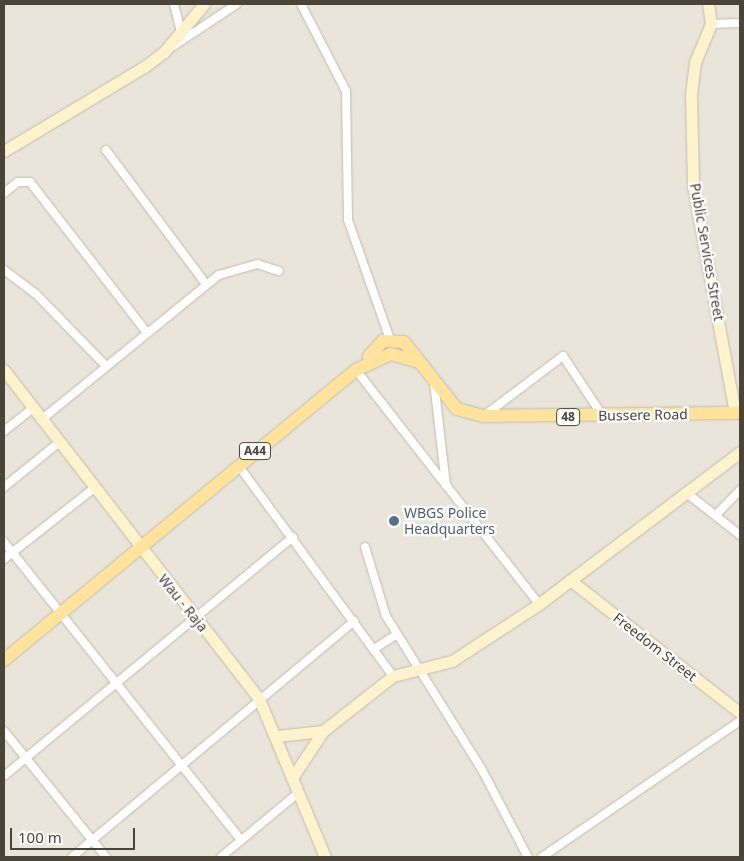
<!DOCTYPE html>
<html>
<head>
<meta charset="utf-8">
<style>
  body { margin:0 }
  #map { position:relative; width:744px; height:861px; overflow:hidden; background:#f6f3ec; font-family:"Noto Sans",sans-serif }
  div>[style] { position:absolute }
  .residential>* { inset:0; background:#eae5da; transform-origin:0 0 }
  .roads { filter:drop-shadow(0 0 1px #c2bbae) drop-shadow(0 0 1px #c2bbae) }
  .street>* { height:8px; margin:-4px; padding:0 4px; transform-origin:4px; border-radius:4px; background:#fff }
  .secondary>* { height:11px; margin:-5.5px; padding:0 5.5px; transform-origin:5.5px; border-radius:5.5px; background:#fff3cd }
  .primary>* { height:12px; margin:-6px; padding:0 6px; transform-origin:6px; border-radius:6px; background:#ffe39c }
  .dots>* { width:14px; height:14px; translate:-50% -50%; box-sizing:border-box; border:2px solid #fff; border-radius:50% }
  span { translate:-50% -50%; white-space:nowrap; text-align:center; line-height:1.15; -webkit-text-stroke:4.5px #fff; paint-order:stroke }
  .shield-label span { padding:1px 4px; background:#fff; border:1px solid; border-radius:4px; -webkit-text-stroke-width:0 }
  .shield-label { font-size:12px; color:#4b4439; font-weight:700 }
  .street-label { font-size:14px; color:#4b4439 }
  .service-label { font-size:14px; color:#4e5e75 }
  .left { translate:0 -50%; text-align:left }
  .frame { position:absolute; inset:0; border:5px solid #4b4439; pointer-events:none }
  .scale { position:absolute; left:10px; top:828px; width:125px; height:22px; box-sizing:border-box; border:2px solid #4b4439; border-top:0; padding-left:6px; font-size:15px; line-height:18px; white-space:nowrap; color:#4b4439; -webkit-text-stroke:4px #fff; paint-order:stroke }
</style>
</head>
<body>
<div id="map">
  <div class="residential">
    <i style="left:4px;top:4px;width:736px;height:853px"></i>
  </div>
  <div class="roads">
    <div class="street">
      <i style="left:174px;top:4px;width:29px;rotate:76deg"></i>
      <i style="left:301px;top:4px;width:98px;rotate:62.7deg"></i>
      <i style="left:346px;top:91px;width:129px;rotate:89.1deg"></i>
      <i style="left:348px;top:220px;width:126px;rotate:70.6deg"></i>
      <i style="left:711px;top:24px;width:29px;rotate:-2deg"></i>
      <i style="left:172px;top:47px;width:78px;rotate:-33.5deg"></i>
      <i style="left:106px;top:150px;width:167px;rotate:53.3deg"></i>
      <i style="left:4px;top:193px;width:18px;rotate:-38deg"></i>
      <i style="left:18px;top:182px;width:12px"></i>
      <i style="left:30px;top:182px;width:191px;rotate:52.2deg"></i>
      <i style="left:4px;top:270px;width:39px;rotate:37deg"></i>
      <i style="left:35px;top:293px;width:102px;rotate:45.8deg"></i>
      <i style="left:356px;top:370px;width:146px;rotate:52deg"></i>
      <i style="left:434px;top:382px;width:104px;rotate:83.4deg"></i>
      <i style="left:446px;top:485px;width:151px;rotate:52deg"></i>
      <i style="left:485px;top:415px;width:98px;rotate:-37.1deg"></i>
      <i style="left:563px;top:356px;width:71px;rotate:56.5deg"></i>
      <i style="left:41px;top:420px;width:230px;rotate:-39.2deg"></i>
      <i style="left:219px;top:275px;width:40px;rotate:-16deg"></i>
      <i style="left:257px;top:264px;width:23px;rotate:18deg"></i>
      <i style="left:4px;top:431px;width:37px;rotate:-38deg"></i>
      <i style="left:238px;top:465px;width:262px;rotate:53.7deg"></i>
      <i style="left:4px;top:487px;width:68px;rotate:-39.1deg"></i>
      <i style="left:688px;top:494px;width:66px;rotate:38.3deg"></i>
      <i style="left:716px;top:515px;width:35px;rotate:-46deg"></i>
      <i style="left:4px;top:542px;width:381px;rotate:51.5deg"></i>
      <i style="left:365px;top:547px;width:72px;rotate:73.1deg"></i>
      <i style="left:386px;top:616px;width:179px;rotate:58deg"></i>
      <i style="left:481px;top:768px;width:101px;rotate:62.2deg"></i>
      <i style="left:4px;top:559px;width:113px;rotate:-38.2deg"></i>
      <i style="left:374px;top:649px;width:27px;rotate:-33deg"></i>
      <i style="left:4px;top:731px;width:162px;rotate:51deg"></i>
      <i style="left:4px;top:776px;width:375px;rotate:-39.6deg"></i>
      <i style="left:72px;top:857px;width:368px;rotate:-39.9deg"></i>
      <i style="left:221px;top:857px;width:99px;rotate:-39.7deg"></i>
      <i style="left:542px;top:857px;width:240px;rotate:-34.5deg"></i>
    </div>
    <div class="secondary">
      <i style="left:708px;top:4px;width:20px;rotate:81deg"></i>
      <i style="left:711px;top:24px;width:41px;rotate:112.8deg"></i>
      <i style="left:695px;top:62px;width:33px;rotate:97deg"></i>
      <i style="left:691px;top:95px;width:91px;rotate:88.7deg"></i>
      <i style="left:693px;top:186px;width:231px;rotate:79.5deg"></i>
      <i style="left:4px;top:151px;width:163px;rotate:-31deg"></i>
      <i style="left:144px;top:67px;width:25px;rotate:-37deg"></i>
      <i style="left:164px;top:52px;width:62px;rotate:-50.2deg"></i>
      <i style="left:4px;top:370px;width:416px;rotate:52.2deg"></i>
      <i style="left:259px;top:699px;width:171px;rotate:67.3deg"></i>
      <i style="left:570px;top:580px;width:216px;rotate:38deg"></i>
      <i style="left:277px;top:736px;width:46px;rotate:-6.2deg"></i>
      <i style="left:323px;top:731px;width:89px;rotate:-38.2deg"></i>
      <i style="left:393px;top:676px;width:61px;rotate:-14.3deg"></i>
      <i style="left:452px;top:661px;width:104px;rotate:-33.2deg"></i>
      <i style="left:539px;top:604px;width:252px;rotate:-37.1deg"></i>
      <i style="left:292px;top:778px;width:56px;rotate:-56.6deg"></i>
    </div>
    <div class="primary">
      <i style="left:373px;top:359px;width:5px;rotate:-143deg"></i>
      <i style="left:369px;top:356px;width:21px;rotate:-47deg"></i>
      <i style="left:383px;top:341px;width:21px;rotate:3deg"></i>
      <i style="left:404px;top:342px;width:85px;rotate:51.7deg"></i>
      <i style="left:457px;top:409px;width:27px;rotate:15deg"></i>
      <i style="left:483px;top:416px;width:257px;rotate:-0.7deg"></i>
      <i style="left:4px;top:660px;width:456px;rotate:-39.5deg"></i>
      <i style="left:356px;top:370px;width:38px;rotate:-25deg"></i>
      <i style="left:391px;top:354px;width:29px;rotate:16deg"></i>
    </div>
  </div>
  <div class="dots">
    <i style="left:394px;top:521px;background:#5c6f8a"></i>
  </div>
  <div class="shield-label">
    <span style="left:568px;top:417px">48</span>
    <span style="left:255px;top:451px">A44</span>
  </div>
  <div class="street-label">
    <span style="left:707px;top:252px;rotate:80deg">Public Services Street</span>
    <span style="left:643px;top:415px;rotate:-1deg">Bussere Road</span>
    <span style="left:183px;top:603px;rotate:51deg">Wau - Raja</span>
    <span style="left:655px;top:647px;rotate:38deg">Freedom Street</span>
  </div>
  <div class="service-label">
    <span class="left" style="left:404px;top:521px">WBGS Police<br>Headquarters</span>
  </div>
  <div class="frame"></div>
  <div class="scale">100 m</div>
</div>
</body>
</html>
